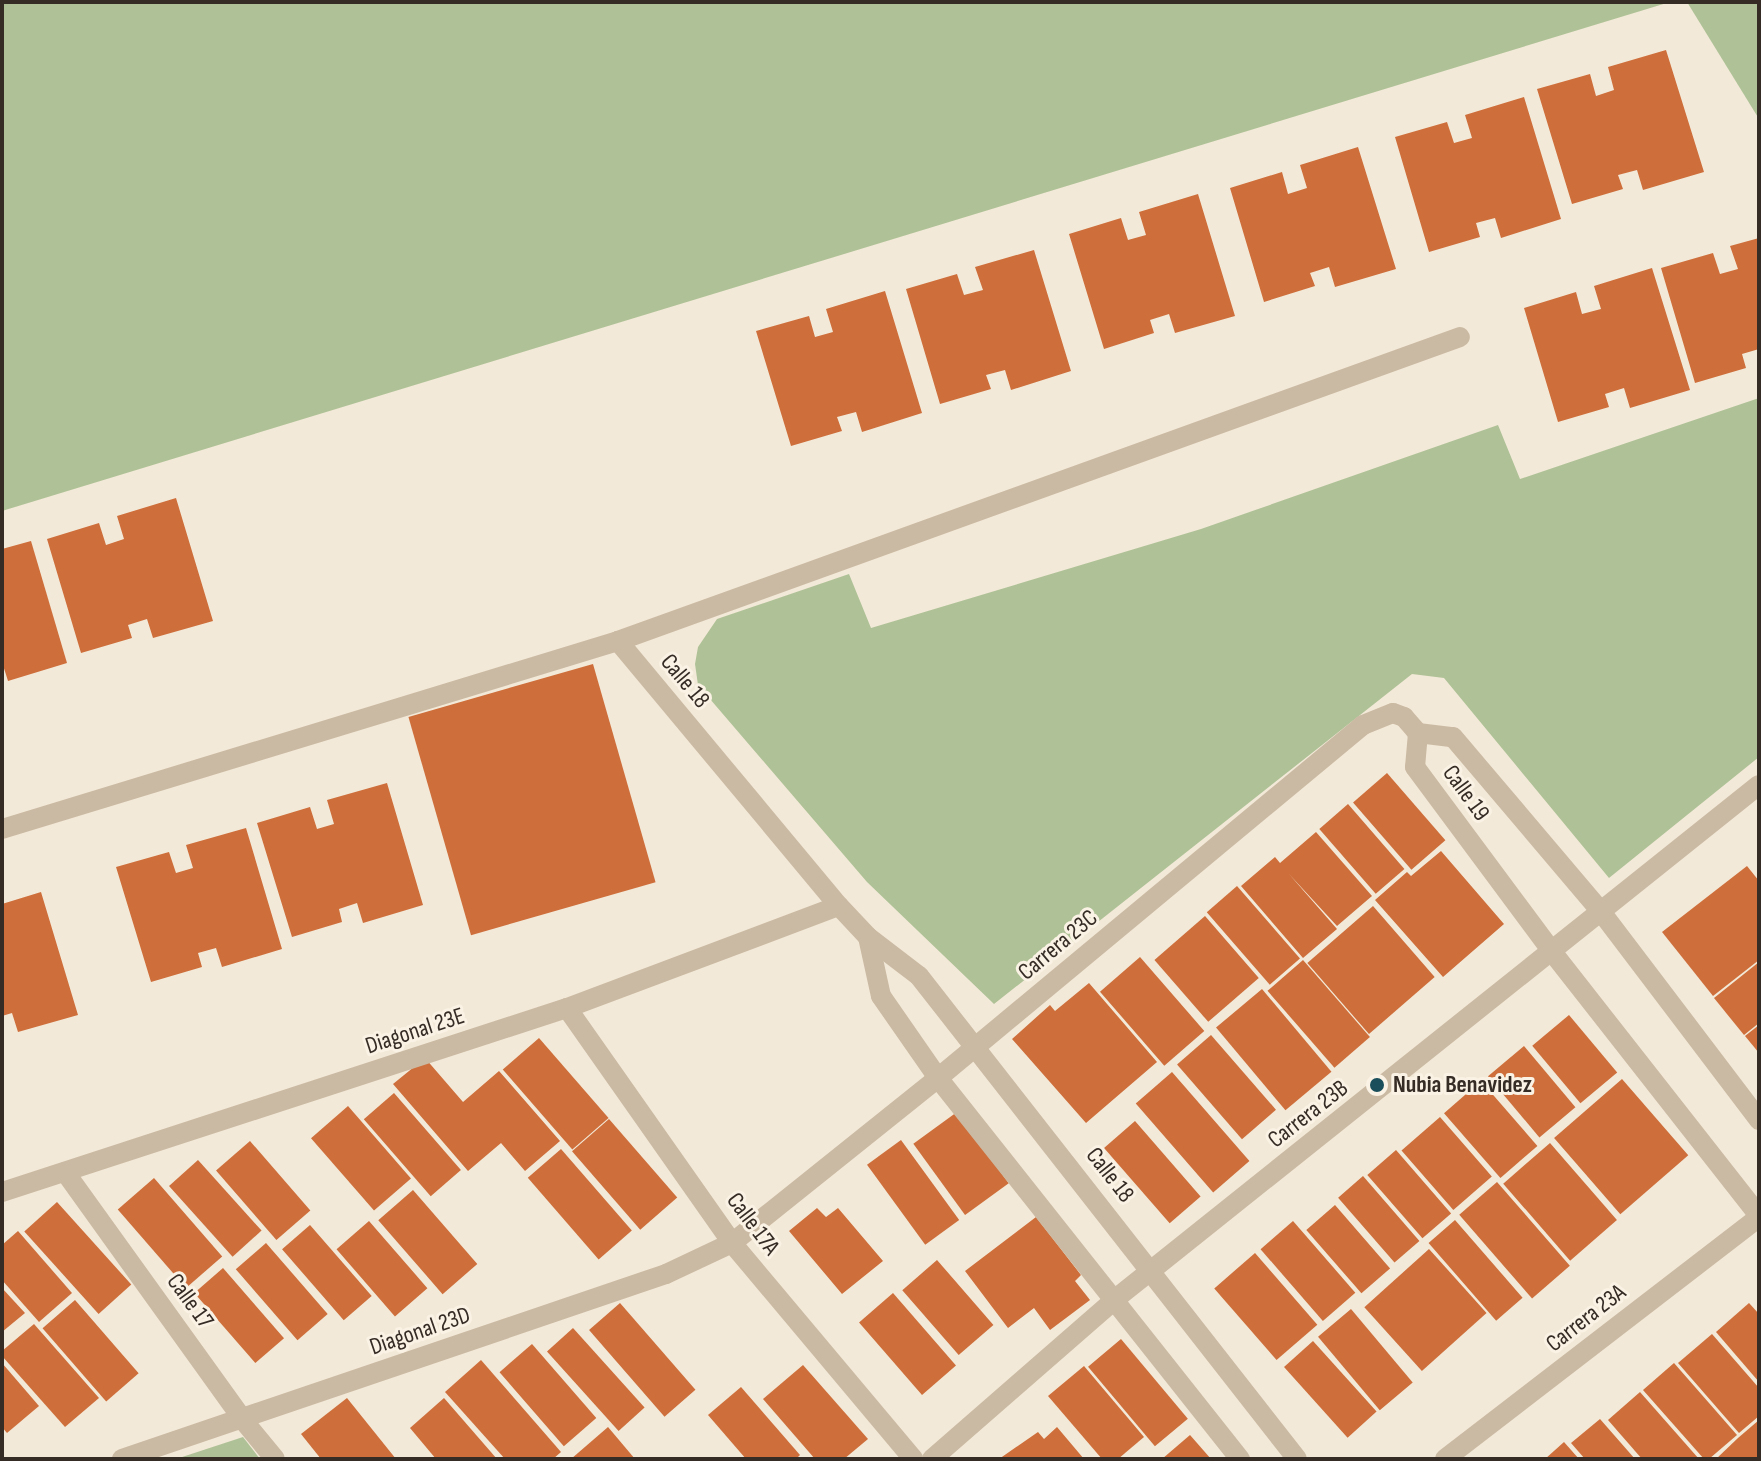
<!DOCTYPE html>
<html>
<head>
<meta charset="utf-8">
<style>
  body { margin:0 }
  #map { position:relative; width:1761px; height:1461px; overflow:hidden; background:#f3e9d8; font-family:"Sofia Sans Condensed",sans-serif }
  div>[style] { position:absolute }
  .green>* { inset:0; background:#afc297 }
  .building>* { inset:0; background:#ce6e3a; transform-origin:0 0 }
  .street>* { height:20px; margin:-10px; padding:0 10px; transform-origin:10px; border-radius:10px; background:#cbbaa3 }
  .dots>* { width:22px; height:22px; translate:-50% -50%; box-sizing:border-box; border:4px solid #faf2e4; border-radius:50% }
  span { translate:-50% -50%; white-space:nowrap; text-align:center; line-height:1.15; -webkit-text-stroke:6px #faf2e4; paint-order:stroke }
  .street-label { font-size:24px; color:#362c26 }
  .poi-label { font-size:24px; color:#362c26; font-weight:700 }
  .left { translate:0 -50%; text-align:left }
  .frame { position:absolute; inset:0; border:4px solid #362c26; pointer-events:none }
</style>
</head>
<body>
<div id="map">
  <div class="green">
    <i style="clip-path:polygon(2px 2px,1670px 2px,2px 511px)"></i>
    <i style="clip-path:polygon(1687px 2px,1759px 2px,1759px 119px)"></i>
    <i style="clip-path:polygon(1759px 398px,1759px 757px,1609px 878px,1444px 678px,1412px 674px,994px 1004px,867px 882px,698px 685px,695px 664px,698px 647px,717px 619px,849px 574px,871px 628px,1201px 529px,1498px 425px,1520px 479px)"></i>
    <i style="clip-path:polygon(243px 1437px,260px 1459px,176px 1459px)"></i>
  </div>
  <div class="building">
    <i style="clip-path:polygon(1666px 50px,1704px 172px,1643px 190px,1637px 170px,1618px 175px,1623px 189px,1572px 204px,1537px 89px,1590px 74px,1596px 96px,1614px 90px,1608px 67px)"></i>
    <i style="clip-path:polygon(1524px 97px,1561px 219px,1501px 238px,1495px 218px,1476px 223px,1480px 237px,1429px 252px,1395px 137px,1447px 122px,1454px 143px,1472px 138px,1465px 115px)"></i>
    <i style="clip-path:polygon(1358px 147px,1396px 269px,1335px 287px,1329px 267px,1310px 273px,1315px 286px,1264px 302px,1230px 188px,1282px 172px,1288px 194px,1307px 188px,1300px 165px)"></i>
    <i style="clip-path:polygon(1198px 194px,1235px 316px,1175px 333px,1169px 314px,1150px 320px,1154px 333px,1104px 349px,1069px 234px,1121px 218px,1128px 240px,1146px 235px,1139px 212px)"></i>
    <i style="clip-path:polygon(1759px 238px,1759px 349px,1742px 354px,1746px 368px,1695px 383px,1661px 268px,1713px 253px,1720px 274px,1738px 269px,1730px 246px)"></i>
    <i style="clip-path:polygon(1034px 250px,1071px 371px,1011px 390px,1005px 370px,986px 375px,991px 389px,940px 404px,906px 289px,957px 274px,964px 295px,983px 290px,975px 267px)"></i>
    <i style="clip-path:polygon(1652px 268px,1690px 390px,1630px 408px,1624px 388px,1605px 394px,1609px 407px,1558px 422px,1524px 308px,1576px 292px,1582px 314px,1601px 309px,1594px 286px)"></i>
    <i style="clip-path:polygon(885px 291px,922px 413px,862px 432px,856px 412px,837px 417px,842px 431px,791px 446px,756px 331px,809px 316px,815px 337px,833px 332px,826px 309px)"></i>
    <i style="clip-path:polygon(176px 498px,213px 621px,153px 638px,147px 619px,128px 625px,132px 638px,81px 653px,47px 539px,99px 523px,106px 545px,124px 539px,117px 516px)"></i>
    <i style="clip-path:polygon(31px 541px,67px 663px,8px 681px,2px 662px,2px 549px)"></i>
    <i style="left:593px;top:664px;width:227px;height:192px;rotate:74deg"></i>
    <i style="left:1387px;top:773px;width:89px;height:45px;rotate:49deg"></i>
    <i style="clip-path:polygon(387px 783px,423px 905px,363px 923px,357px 903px,339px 909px,342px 922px,292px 937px,257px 823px,310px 807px,317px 829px,334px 824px,327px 800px)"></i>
    <i style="left:1348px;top:804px;width:86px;height:38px;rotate:49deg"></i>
    <i style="clip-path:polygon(246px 828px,282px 949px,222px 967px,216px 948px,198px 953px,202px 967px,151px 982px,116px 867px,169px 852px,176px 873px,193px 868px,186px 845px)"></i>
    <i style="clip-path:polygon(1316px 832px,1372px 896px,1337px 926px,1289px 874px,1337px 929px,1303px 958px,1241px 886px,1275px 857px,1280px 863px)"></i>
    <i style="clip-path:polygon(1441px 851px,1504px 924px,1443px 977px,1375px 900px,1407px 872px,1411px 876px)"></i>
    <i style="clip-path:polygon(1747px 866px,1759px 881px,1759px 960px,1713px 996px,1662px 932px)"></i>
    <i style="left:1237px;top:886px;width:96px;height:40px;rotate:49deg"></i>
    <i style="clip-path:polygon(41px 892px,78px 1015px,18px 1032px,12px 1013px,2px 1016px,2px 904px)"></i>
    <i style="left:1373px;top:906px;width:94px;height:87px;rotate:49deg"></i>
    <i style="left:1205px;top:916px;width:82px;height:67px;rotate:49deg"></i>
    <i style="left:1140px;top:957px;width:98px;height:53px;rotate:49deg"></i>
    <i style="left:1303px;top:960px;width:102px;height:47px;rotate:49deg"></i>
    <i style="clip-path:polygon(1759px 962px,1759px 1023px,1744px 1035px,1714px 998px)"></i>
    <i style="clip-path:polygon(1089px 983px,1157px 1062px,1086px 1123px,1012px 1039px,1050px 1005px,1055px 1011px)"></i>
    <i style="left:1262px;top:989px;width:108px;height:60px;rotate:50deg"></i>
    <i style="left:1569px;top:1015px;width:75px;height:48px;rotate:50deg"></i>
    <i style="clip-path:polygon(1759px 1025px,1759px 1053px,1745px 1036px)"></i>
    <i style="left:1211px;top:1035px;width:99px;height:45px;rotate:49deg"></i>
    <i style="left:539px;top:1038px;width:106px;height:48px;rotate:49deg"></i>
    <i style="left:1524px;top:1046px;width:80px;height:47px;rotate:50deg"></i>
    <i style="clip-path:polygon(425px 1058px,463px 1102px,499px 1071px,560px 1141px,525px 1171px,501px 1143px,468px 1171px,393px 1084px)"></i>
    <i style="left:1172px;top:1072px;width:118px;height:48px;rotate:49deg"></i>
    <i style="left:1622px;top:1079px;width:101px;height:90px;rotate:49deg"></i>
    <i style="left:1481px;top:1081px;width:86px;height:49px;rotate:49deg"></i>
    <i style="left:394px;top:1093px;width:102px;height:40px;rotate:49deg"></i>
    <i style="left:348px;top:1106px;width:96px;height:49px;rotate:49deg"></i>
    <i style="left:957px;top:1112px;width:88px;height:54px;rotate:54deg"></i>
    <i style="left:1440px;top:1117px;width:79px;height:51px;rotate:49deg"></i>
    <i style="left:609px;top:1119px;width:104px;height:49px;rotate:49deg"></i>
    <i style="left:1135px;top:1121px;width:100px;height:41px;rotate:49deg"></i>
    <i style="left:901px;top:1140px;width:99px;height:42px;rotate:54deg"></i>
    <i style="left:250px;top:1141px;width:92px;height:45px;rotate:49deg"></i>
    <i style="left:1550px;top:1143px;width:102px;height:62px;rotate:49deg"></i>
    <i style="left:561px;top:1149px;width:108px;height:44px;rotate:49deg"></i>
    <i style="left:1396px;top:1150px;width:84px;height:38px;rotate:49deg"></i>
    <i style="left:198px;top:1160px;width:95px;height:39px;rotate:48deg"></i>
    <i style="left:1363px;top:1176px;width:86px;height:33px;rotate:49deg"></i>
    <i style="left:154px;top:1178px;width:104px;height:48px;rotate:49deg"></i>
    <i style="left:1497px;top:1182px;width:111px;height:50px;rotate:49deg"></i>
    <i style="left:413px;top:1190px;width:98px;height:46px;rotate:49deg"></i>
    <i style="left:57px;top:1202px;width:111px;height:44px;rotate:48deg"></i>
    <i style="left:1335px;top:1205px;width:84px;height:38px;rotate:49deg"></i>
    <i style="clip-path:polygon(817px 1208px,826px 1217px,838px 1208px,883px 1261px,842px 1294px,789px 1231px)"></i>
    <i style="clip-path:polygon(1036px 1217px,1081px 1275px,1075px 1281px,1090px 1300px,1050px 1330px,1034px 1308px,1008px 1328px,965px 1271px)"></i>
    <i style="left:1455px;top:1220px;width:103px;height:35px;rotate:49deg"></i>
    <i style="left:369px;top:1221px;width:89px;height:43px;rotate:49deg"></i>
    <i style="left:1293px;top:1221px;width:95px;height:43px;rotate:49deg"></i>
    <i style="left:310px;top:1225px;width:94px;height:37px;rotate:49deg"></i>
    <i style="clip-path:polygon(18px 1231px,72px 1293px,39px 1322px,2px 1280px,2px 1245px)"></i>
    <i style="left:266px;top:1243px;width:94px;height:40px;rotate:49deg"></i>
    <i style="left:1429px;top:1249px;width:86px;height:87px;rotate:48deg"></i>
    <i style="left:1255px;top:1253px;width:95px;height:54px;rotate:49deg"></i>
    <i style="left:937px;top:1260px;width:86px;height:46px;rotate:49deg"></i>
    <i style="left:223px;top:1268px;width:93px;height:38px;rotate:49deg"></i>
    <i style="clip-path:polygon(2px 1288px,25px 1313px,2px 1332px)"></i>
    <i style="left:893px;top:1293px;width:96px;height:45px;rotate:49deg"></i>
    <i style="left:75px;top:1300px;width:97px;height:43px;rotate:49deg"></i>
    <i style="left:620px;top:1303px;width:115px;height:41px;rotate:49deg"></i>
    <i style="clip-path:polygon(1749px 1303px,1759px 1314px,1759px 1382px,1716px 1332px)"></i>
    <i style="left:1351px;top:1309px;width:96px;height:43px;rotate:50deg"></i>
    <i style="clip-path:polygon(34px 1324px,99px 1398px,65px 1427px,2px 1356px,2px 1351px)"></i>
    <i style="left:573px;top:1328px;width:107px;height:35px;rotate:48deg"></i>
    <i style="clip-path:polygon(1712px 1334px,1759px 1388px,1759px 1416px,1739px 1433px,1678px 1363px)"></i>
    <i style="left:1121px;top:1339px;width:104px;height:43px;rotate:50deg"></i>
    <i style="left:1313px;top:1341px;width:95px;height:39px;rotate:48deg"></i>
    <i style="left:532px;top:1344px;width:98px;height:43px;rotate:49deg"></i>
    <i style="clip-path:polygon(481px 1360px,561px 1452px,553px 1459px,505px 1459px,445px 1392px)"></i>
    <i style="clip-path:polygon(2px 1363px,39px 1406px,7px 1433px,2px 1427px)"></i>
    <i style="clip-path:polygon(1674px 1363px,1737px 1435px,1709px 1459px,1704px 1459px,1643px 1390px)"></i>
    <i style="clip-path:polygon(803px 1365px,868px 1439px,844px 1459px,815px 1459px,763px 1399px)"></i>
    <i style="clip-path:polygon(1084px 1366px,1144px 1437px,1118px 1459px,1102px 1459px,1048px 1396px)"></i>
    <i style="clip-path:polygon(741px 1387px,800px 1455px,796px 1459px,746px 1459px,708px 1415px)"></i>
    <i style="clip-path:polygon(1640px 1392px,1699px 1459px,1642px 1459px,1608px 1420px)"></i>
    <i style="clip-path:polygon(347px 1398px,396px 1459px,321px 1459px,301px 1434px)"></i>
    <i style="clip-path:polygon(444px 1398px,497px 1459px,436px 1459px,410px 1428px)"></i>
    <i style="clip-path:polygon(1600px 1419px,1635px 1459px,1585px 1459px,1571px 1443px)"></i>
    <i style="clip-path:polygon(1759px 1420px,1759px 1459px,1716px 1459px,1738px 1438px)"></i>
    <i style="clip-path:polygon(608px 1427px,635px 1459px,571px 1459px)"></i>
    <i style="clip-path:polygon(1057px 1427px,1084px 1459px,999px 1459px,1038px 1432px,1044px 1439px)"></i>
    <i style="clip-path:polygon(1190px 1435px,1211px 1459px,1162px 1459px)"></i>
    <i style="clip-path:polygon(1564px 1442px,1579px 1459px,1545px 1459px)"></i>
  </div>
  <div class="street">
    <i style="left:618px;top:641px;width:345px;rotate:50.2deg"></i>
    <i style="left:839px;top:906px;width:42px;rotate:46.9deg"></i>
    <i style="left:868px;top:937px;width:64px;rotate:37.4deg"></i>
    <i style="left:919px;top:976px;width:613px;rotate:51.95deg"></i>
    <i style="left:1418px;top:733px;width:34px;rotate:95deg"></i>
    <i style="left:1415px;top:767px;width:232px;rotate:53.4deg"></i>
    <i style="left:1553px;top:953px;width:334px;rotate:51.9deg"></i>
    <i style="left:1418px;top:733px;width:35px;rotate:7deg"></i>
    <i style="left:1453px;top:737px;width:231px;rotate:49.7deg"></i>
    <i style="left:1602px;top:913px;width:260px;rotate:52.8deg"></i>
    <i style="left:2px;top:829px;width:644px;rotate:-16.97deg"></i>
    <i style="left:618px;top:641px;width:895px;rotate:-19.85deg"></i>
    <i style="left:868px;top:937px;width:60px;rotate:77.6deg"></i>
    <i style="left:881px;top:996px;width:100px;rotate:55.2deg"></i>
    <i style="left:938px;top:1078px;width:486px;rotate:51.6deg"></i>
    <i style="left:567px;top:1008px;width:287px;rotate:54.9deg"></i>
    <i style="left:732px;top:1243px;width:282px;rotate:50deg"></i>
    <i style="left:65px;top:1172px;width:305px;rotate:54.3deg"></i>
    <i style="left:243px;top:1420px;width:50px;rotate:50.6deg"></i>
    <i style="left:2px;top:1192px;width:594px;rotate:-18.04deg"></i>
    <i style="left:567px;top:1008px;width:290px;rotate:-20.6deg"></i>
    <i style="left:122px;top:1459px;width:575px;rotate:-18.78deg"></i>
    <i style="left:666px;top:1274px;width:73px;rotate:-25.2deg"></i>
    <i style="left:732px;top:1243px;width:264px;rotate:-38.7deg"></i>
    <i style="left:938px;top:1078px;width:552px;rotate:-39.71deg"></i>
    <i style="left:1363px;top:725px;width:32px;rotate:-22deg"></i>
    <i style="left:1393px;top:713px;width:12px;rotate:20deg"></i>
    <i style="left:1404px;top:717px;width:21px;rotate:49deg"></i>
    <i style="left:932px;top:1459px;width:242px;rotate:-41.1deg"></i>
    <i style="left:1114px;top:1300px;width:825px;rotate:-38.61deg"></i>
    <i style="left:1445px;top:1459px;width:396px;rotate:-37.6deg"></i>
  </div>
  <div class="dots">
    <i style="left:1377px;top:1085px;background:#194e5a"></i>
  </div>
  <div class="street-label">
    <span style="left:685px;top:681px;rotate:50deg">Calle 18</span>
    <span style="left:1466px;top:793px;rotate:54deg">Calle 19</span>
    <span style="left:1058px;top:945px;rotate:-40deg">Carrera 23C</span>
    <span style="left:415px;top:1031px;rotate:-18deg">Diagonal 23E</span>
    <span style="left:1308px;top:1114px;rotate:-38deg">Carrera 23B</span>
    <span style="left:1110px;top:1175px;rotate:52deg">Calle 18</span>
    <span style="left:753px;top:1224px;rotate:53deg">Calle 17A</span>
    <span style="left:190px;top:1301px;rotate:54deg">Calle 17</span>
    <span style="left:1586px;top:1318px;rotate:-38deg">Carrera 23A</span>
    <span style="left:420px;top:1331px;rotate:-19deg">Diagonal 23D</span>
  </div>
  <div class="poi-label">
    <span class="left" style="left:1393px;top:1085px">Nubia Benavidez</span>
  </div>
  <div class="frame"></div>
</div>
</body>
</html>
